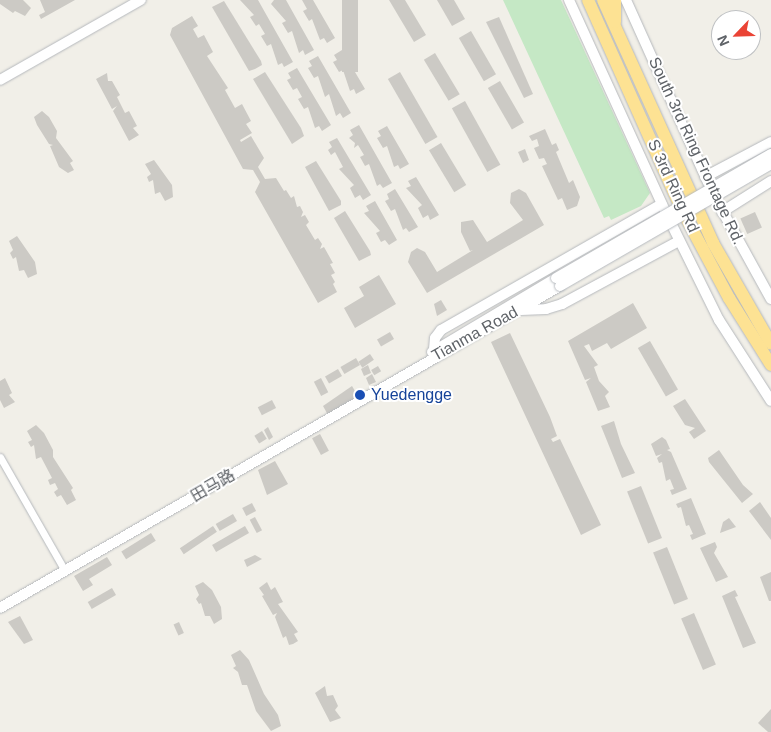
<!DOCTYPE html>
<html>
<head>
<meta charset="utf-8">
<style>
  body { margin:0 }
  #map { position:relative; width:771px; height:732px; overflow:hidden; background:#f1efe8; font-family:Helvetica,"Noto Sans SC",sans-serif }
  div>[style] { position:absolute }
  .green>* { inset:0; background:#c5e8c5 }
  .building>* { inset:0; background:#cccac5; transform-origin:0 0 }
  .roads { filter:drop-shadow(0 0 1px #b5b8bc) drop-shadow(0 0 1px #b5b8bc) }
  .street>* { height:7px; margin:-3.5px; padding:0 3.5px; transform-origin:3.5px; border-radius:3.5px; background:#fff }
  .secondary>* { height:10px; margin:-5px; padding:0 5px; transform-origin:5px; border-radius:5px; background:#fff }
  .highway>* { height:12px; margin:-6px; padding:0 6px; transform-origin:6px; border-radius:6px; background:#fde293 }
  .bridges { filter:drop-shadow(0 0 1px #b6babf) drop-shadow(0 0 1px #b6babf) }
  .secondary-bridge>* { height:10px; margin:-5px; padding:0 5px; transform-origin:5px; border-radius:5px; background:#fff }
  .dots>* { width:14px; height:14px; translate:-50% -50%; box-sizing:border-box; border:2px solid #fff; border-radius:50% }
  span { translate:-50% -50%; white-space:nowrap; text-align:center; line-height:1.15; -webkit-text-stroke:4px #fff; paint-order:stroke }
  .street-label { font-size:16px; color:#5f6368 }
  .transit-label { font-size:16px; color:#164399 }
  .left { translate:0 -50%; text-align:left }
  .north { position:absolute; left:711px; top:10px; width:50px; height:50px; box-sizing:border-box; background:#fff; border:1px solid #bfc1c3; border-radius:50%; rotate:246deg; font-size:14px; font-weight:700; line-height:20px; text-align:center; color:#5f6368 }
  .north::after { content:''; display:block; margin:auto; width:18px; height:22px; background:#ea4335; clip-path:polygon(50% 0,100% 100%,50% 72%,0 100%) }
</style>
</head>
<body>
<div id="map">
  <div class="green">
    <i style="clip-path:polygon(503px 0,561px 0,650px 193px,641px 206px,611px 220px,609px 216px,604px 218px)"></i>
  </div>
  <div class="building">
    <i style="clip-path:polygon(0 0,23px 0,31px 8px,25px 16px,15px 11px,13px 13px,0 4px)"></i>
    <i style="clip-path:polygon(40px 0,75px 0,41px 19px,39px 15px,45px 12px)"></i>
    <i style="clip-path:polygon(240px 0,258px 0,293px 62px,284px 67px,282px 63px,278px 65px,271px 44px,267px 46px,261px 36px,265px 34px,259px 24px,256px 26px,250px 17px,254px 15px)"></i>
    <i style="clip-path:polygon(274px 0,286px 0,314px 50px,305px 55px,303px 50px,299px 53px,292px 31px,288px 33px,282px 23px,286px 21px,271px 4px)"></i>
    <i style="clip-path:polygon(302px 0,313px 0,335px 38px,327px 43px,324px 38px,320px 40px,312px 19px,309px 21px,303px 11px,307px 9px)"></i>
    <i style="left:342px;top:0;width:16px;height:72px"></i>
    <i style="clip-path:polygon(389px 0,405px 0,426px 35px,414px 42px)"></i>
    <i style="clip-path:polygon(437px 0,454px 0,465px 19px,452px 26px)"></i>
    <i style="clip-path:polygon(224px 1px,261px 61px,262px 65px,255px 69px,249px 71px,212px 7px)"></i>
    <i style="clip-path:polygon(192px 16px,198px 26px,193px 29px,198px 38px,204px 35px,213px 52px,207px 56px,228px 88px,225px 90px,235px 108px,242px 104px,251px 121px,246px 124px,252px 133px,240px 140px,241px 142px,251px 136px,264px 158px,258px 167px,265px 179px,276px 178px,284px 191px,286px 190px,291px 198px,294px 196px,297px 207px,300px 206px,303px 212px,301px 217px,305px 215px,309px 222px,306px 225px,315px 240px,318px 238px,322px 244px,320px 249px,324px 247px,333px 263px,330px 264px,335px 273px,331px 275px,335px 282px,333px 284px,337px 292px,318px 303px,255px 192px,260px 182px,253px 170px,243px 169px,170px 35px,172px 28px)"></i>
    <i style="clip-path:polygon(499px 17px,533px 94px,524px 98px,486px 22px)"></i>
    <i style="left:471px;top:31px;width:50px;height:14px;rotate:60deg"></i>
    <i style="clip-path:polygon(342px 50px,365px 89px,356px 94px,354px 89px,350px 91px,343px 70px,339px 72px,333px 62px,337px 60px,334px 55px)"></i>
    <i style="left:435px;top:53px;width:48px;height:13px;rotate:59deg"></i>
    <i style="clip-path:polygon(318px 56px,351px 113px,343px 118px,340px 113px,336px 116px,329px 94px,325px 97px,318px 76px,314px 78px,308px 68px,312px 66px,309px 61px)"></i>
    <i style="clip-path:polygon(297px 68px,331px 125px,322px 131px,319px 126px,315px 128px,308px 107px,304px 109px,298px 99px,302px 97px,297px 88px,293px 90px,287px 80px,291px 78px,288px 73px)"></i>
    <i style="clip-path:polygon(265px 72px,301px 128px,304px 136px,292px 144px,253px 79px)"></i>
    <i style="left:400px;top:72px;width:75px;height:14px;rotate:60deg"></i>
    <i style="clip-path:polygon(107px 73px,108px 81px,112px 81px,120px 95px,117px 97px,125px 113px,129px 111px,137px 126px,133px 128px,139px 135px,129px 141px,113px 111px,117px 106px,112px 109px,96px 79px)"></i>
    <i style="left:500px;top:81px;width:48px;height:14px;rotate:60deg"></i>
    <i style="left:465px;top:101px;width:73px;height:15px;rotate:61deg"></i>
    <i style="clip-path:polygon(42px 111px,49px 117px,57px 131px,56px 138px,73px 161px,70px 163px,74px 170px,68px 173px,59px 167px,50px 146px,53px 145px,49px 144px,37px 125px,34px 117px)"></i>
    <i style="clip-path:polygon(359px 125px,392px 183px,383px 188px,380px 184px,377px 186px,369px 164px,365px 166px,360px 157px,364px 155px,358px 145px,354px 148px,355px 143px,349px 138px,353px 135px,350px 130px)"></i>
    <i style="clip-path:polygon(387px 126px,409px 164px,400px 169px,398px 165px,394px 167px,387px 146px,383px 148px,377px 138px,381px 136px,378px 131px)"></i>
    <i style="clip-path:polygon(545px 129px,552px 145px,556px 143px,559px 150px,556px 152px,569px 183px,573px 180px,580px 197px,577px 206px,567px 210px,562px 198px,558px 200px,542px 166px,547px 164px,544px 158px,539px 159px,534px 148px,539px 146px,537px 139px,532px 141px,529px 136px)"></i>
    <i style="clip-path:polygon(337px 138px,371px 195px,363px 200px,360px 195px,355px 198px,350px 188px,354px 185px,339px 169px,343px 167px,335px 152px,331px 155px,328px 150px,332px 147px,329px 142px)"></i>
    <i style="left:441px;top:143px;width:49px;height:14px;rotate:59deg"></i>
    <i style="clip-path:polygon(525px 149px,529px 160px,523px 163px,518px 152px)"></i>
    <i style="clip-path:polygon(154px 160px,172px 185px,173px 197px,165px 201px,160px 192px,155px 194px,153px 180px,149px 182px,147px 177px,151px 174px,145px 164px)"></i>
    <i style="clip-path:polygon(316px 161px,341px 201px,341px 205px,329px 211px,305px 167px)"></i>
    <i style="clip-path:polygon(416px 177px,439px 215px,430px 220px,428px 215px,423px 218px,418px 208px,422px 205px,406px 188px,411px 186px,408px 181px)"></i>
    <i style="clip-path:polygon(395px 189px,418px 227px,409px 232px,406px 228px,403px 230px,395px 209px,391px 211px,385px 201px,389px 199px,387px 194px)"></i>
    <i style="clip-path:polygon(519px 189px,526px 193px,544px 225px,427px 293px,408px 262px,411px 252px,417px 248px,425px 252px,437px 272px,473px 250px,470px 251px,461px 232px,461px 222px,473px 220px,487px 242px,523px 220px,510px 203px,511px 193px)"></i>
    <i style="clip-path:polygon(375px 201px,397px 240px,389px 245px,385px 240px,381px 242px,376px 233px,380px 231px,364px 213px,369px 211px,366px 206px)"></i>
    <i style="clip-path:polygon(345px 211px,370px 251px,371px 255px,359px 261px,334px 218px)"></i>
    <i style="left:755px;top:212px;width:17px;height:16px;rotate:66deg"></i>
    <i style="clip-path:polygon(17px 236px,35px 262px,37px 274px,28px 278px,24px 270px,19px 271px,16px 257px,13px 259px,10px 253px,13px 250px,9px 241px)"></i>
    <i style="clip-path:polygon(379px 275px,396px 304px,355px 328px,344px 308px,364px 296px,359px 287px)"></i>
    <i style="clip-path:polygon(441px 300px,447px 310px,437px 316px,434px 304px)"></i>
    <i style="clip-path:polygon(633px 303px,647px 328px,611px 349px,607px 343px,592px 351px,589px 344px,584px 346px,598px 365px,594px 367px,599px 381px,609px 392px,605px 396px,610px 407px,598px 411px,586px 382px,591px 378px,585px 380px,568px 341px)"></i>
    <i style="left:390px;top:332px;width:8px;height:15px;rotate:60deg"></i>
    <i style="clip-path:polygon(510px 333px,550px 417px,557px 436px,551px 439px,553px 442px,560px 439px,601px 525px,581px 535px,491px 342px)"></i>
    <i style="left:650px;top:341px;width:56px;height:14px;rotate:60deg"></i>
    <i style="left:370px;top:354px;width:7px;height:14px;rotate:56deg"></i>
    <i style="left:356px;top:358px;width:8px;height:18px;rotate:60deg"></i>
    <i style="clip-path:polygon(368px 365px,371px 373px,364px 376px,361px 369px)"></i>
    <i style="left:378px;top:366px;width:6px;height:8px;rotate:59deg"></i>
    <i style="left:338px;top:369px;width:8px;height:15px;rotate:60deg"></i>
    <i style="clip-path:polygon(372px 374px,376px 382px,369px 385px,366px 378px)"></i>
    <i style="clip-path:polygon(5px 378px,12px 393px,9px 395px,15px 402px,4px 408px,0 400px,0 381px)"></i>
    <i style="left:321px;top:378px;width:16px;height:8px;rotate:63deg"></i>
    <i style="clip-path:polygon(352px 386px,358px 396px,328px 415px,323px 406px)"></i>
    <i style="clip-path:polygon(685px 399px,706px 431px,694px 439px,689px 432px,695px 428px,685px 425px,673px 406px)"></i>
    <i style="left:272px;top:400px;width:9px;height:16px;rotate:63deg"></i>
    <i style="clip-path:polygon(614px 421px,621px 444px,635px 473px,622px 478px,601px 426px)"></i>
    <i style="clip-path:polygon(36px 425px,44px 433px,53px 450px,53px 457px,73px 488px,71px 490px,76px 500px,67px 505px,61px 495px,57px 497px,54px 492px,58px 489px,55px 483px,50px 485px,48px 480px,52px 478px,41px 457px,36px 459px,34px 445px,31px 447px,28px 442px,32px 440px,27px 431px)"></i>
    <i style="clip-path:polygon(268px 427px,273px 437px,269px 440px,264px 430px)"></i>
    <i style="left:262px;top:431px;width:9px;height:9px;rotate:58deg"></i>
    <i style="left:320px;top:434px;width:19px;height:9px;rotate:62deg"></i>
    <i style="clip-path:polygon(662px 437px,666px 440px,670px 449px,667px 450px,671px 452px,687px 489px,672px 495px,670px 490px,674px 489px,670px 479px,666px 481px,662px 462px,659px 463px,657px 458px,662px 454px,656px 456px,651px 444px)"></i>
    <i style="clip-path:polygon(719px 450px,743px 485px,753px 494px,742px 503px,709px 462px,708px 458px)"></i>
    <i style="clip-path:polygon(275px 461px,288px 484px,267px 495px,258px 470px)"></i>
    <i style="left:641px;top:486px;width:56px;height:15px;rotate:68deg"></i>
    <i style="clip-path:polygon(691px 498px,706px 534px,692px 540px,690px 535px,693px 534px,689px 525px,686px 526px,681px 507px,678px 508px,676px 504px)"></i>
    <i style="clip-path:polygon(760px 502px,771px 518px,771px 540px,749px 511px)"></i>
    <i style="left:252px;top:503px;width:9px;height:11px;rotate:63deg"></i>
    <i style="left:233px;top:514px;width:8px;height:20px;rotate:60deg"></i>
    <i style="left:255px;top:517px;width:15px;height:6px;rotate:62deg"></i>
    <i style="clip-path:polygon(729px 518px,736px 527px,720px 533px,723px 522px)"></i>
    <i style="left:213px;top:526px;width:7px;height:40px;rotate:56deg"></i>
    <i style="left:245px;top:526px;width:8px;height:38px;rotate:60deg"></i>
    <i style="left:151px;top:533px;width:9px;height:35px;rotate:58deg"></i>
    <i style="clip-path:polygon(715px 542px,717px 547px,714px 553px,728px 577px,716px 582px,700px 548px)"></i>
    <i style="left:667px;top:547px;width:56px;height:15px;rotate:68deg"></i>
    <i style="clip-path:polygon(255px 555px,262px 559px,247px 567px,244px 560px)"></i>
    <i style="clip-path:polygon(107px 557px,112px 565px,89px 579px,93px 585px,83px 591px,74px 576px)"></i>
    <i style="clip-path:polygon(771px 572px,771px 601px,769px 601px,760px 577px)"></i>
    <i style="clip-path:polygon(203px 582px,212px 590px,221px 607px,222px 619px,214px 624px,210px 616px,205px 616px,201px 603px,199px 604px,196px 599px,199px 595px,195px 586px)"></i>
    <i style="clip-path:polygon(267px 582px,271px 590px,275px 587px,283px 602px,278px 604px,298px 632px,294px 634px,298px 641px,293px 644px,289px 645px,286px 636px,283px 638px,275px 617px,277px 613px,273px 615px,262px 596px,264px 595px,259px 588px)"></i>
    <i style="left:112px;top:588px;width:8px;height:28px;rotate:60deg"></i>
    <i style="clip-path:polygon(735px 590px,738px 596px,735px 597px,756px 643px,743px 648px,722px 596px)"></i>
    <i style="left:694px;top:613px;width:56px;height:14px;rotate:67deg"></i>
    <i style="clip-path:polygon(20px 616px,33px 640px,24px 644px,8px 622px)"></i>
    <i style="left:179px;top:622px;width:12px;height:6px;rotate:66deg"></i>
    <i style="clip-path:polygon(240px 650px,249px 660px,264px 694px,278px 715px,281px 726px,271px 731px,256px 711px,247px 685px,242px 685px,238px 672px,233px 668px,236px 666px,231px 655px)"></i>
    <i style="clip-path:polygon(325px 686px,327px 696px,333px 695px,338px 706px,335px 710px,341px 718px,330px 722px,315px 693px)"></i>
    <i style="clip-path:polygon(771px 709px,771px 732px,768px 732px,758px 723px)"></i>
  </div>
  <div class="roads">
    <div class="street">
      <i style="left:0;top:457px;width:131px;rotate:60.3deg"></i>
    </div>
    <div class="secondary">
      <i style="left:569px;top:0;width:239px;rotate:65.5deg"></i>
      <i style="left:668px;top:217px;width:115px;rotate:63.7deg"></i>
      <i style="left:719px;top:320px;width:96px;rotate:57.3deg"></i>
      <i style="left:626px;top:0;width:213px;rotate:65.8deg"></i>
      <i style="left:713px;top:194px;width:120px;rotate:61.1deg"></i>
      <i style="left:0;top:80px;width:162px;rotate:-29.6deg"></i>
      <i style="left:705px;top:177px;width:75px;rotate:-27.9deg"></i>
      <i style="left:722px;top:212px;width:58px;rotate:-32.3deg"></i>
      <i style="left:521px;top:310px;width:25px;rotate:-2deg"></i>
      <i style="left:546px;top:309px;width:17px;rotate:-17deg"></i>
      <i style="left:562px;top:304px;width:133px;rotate:-28.3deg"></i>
      <i style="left:434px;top:349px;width:11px;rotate:-85deg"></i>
      <i style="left:435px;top:338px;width:10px;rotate:-53deg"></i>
      <i style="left:441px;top:330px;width:254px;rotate:-29.7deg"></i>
      <i style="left:432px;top:352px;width:144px;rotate:-30.8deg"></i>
      <i style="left:0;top:608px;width:646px;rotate:-29.9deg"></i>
    </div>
    <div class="highway">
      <i style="left:588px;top:0;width:232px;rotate:65.9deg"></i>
      <i style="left:683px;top:212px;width:98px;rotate:61.9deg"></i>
      <i style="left:729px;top:298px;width:79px;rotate:57.9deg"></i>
      <i style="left:603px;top:0;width:267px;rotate:65.6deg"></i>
      <i style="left:713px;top:243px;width:116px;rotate:60.1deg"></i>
      <i style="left:615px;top:0;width:22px;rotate:90deg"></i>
    </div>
  </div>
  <div class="bridges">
    <div class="secondary-bridge">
      <i style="left:556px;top:278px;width:248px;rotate:-30deg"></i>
      <i style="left:560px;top:286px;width:244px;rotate:-30deg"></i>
    </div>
  </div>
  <div class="dots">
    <i style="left:360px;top:395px;background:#1a4fb4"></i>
  </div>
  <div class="street-label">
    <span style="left:696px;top:151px;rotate:65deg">South 3rd Ring Frontage Rd.</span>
    <span style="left:673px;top:186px;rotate:65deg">S 3rd Ring Rd</span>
    <span style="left:475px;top:334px;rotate:-29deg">Tianma Road</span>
    <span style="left:213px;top:486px;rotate:-30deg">田马路</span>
  </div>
  <div class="transit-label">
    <span class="left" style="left:371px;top:395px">Yuedengge</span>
  </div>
  <div class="north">N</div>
</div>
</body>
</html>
